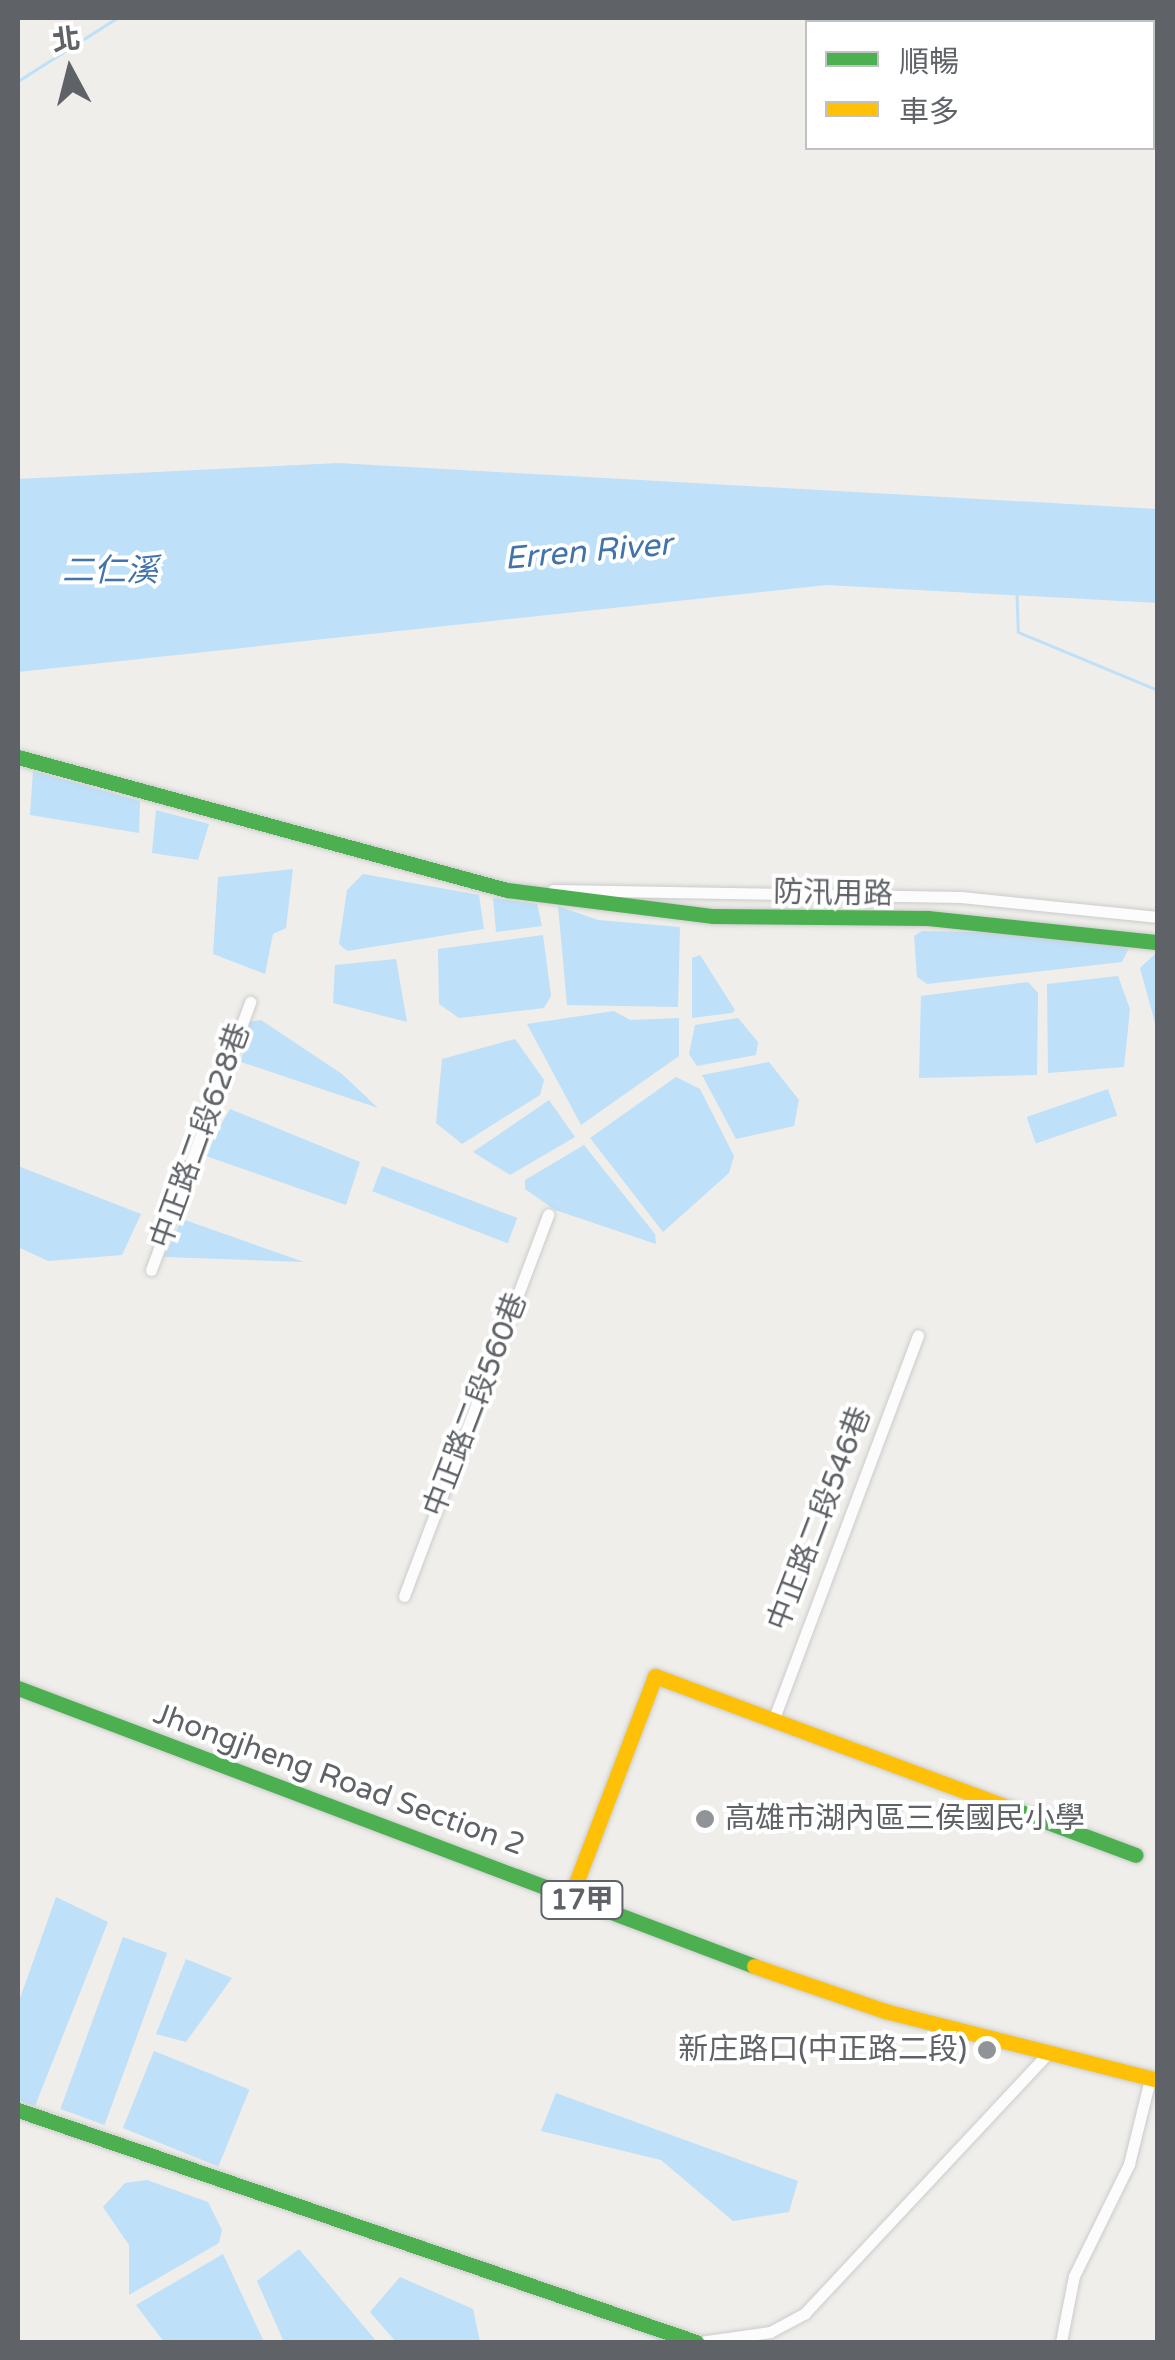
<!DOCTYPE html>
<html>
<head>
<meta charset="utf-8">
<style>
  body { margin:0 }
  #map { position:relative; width:1175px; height:2360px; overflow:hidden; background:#efeeea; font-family:"Varela Round","Noto Sans TC",sans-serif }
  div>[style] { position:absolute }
  .water>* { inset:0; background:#bfe0f9; transform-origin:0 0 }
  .stream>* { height:2.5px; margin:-1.25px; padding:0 1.25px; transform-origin:1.25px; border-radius:1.25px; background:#bfe0f9 }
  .roads { filter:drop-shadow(0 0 2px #cbcccc) drop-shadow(0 0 2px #cbcccc) }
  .street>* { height:11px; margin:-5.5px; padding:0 5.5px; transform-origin:5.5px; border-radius:5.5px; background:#fdfcfc }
  .fast>* { height:15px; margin:-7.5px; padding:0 7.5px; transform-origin:7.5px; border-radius:7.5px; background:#4caf50 }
  .slow>* { height:15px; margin:-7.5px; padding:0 7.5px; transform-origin:7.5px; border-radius:7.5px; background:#ffc107 }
  .dots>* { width:28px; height:28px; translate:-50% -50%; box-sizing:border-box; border:5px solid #fff; border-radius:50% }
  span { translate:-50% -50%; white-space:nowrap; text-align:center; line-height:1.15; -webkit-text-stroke:8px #fff; paint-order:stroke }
  .shield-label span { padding:2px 8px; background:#fff; border:2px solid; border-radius:8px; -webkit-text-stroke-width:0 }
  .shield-label { font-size:28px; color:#5f6368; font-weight:700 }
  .street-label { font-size:30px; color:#5f6368 }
  .poi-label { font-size:30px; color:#5f6368 }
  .left { translate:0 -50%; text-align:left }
  .right { translate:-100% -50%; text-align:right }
  .water-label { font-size:32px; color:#4174aa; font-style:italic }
  .frame { position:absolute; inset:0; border:20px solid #5f6368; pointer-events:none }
  .legend { position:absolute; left:805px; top:20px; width:350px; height:130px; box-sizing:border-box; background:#fff; border:2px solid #bfc1c3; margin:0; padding:12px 18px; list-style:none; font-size:30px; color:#5f6368 }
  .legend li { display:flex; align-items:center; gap:20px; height:50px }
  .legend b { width:50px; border:2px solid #bfc1c3 }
  .north { position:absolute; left:20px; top:20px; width:100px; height:100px; -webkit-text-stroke:8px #fff; paint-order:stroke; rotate:353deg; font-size:28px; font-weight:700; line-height:40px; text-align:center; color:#5f6368 }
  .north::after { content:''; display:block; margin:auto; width:35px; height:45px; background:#5f6368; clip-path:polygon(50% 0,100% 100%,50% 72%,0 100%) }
</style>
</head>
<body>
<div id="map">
  <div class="water">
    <i style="clip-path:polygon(338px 463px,1157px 509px,1157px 603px,827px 585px,18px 672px,18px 479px)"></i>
    <i style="clip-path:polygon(33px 771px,140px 801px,139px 833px,30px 815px)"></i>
    <i style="clip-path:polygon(156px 810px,209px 824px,198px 860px,152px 853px)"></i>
    <i style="clip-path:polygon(293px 869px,286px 928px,273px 934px,265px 974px,213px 954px,218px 877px)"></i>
    <i style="clip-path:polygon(363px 874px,479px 895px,484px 929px,347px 951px,339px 944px,347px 890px)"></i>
    <i style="clip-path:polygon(493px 898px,537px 904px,542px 926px,496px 932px)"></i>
    <i style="clip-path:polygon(558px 906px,598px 920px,680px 927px,678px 1007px,567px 1005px)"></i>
    <i style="clip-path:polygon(922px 931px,1015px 933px,1129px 948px,1122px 962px,927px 984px,917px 977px,914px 936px)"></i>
    <i style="clip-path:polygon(543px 935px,551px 996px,544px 1008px,459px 1018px,439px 1004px,438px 949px)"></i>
    <i style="clip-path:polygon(1157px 952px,1158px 952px,1157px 1030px,1140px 968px)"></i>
    <i style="clip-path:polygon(700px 955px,735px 1010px,732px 1013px,692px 1018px,692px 958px)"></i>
    <i style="clip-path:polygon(396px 959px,407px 1022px,333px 1003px,335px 965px)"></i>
    <i style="clip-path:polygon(1118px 976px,1130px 1009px,1124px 1067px,1048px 1073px,1047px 984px)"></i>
    <i style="clip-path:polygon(1028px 982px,1038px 993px,1037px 1075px,919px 1078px,921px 996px)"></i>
    <i style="clip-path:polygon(614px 1011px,630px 1020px,679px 1018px,679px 1056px,581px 1125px,527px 1024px)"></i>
    <i style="clip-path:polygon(738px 1018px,758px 1042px,756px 1055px,697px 1066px,689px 1054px,695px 1025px)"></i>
    <i style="clip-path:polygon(261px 1020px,342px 1074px,378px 1108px,241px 1062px,250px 1022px)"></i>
    <i style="clip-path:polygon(515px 1039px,544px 1080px,540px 1095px,462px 1144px,436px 1123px,442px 1059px)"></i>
    <i style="clip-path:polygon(769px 1062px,799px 1100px,794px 1126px,736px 1139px,702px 1075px)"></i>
    <i style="clip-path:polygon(676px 1077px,700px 1089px,734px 1156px,729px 1173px,663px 1232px,590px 1138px)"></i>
    <i style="left:1108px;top:1089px;width:28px;height:86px;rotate:71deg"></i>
    <i style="clip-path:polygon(549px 1100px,575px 1137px,510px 1175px,473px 1152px)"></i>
    <i style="clip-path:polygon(230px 1109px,360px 1162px,346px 1205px,203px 1155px)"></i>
    <i style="clip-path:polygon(584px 1145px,655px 1234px,656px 1244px,555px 1210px,525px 1189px,525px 1180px)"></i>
    <i style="clip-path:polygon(18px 1166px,141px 1214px,122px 1255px,48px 1261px,18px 1247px)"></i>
    <i style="left:382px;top:1166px;width:145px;height:27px;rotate:21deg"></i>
    <i style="clip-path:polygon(182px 1219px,304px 1262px,164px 1257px)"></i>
    <i style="clip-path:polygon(56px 1897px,108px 1922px,35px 2106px,18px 2100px,18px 2004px)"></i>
    <i style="left:123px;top:1937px;width:47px;height:183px;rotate:20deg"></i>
    <i style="clip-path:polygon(186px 1959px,232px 1978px,186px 2042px,156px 2034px)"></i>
    <i style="left:154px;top:2051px;width:103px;height:83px;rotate:22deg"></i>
    <i style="clip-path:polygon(556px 2093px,798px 2181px,789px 2212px,733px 2221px,661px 2160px,541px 2131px)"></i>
    <i style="clip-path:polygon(147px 2180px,208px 2202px,222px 2230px,219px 2243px,129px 2295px,129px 2245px,103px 2207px,125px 2183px)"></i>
    <i style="clip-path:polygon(299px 2249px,377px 2342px,284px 2342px,257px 2281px)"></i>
    <i style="clip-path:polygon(223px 2254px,264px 2342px,164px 2342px,136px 2305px)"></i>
    <i style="clip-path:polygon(400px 2277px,473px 2309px,480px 2342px,396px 2342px,370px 2312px)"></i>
  </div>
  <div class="stream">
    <i style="left:18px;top:81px;width:117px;rotate:-32.5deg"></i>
    <i style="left:1017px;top:594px;width:38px;rotate:88deg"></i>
    <i style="left:1018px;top:632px;width:152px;rotate:22.5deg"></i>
    <i style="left:647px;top:2333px;width:23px;rotate:23deg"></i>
  </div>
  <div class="roads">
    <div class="street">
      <i style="left:553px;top:890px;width:408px;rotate:1deg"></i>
      <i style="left:961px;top:897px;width:198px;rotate:5.8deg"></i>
      <i style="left:151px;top:1270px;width:286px;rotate:-69.7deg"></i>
      <i style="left:404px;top:1596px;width:408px;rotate:-69.3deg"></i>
      <i style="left:773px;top:1721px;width:412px;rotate:-69.4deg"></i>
      <i style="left:700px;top:2342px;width:71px;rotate:-8.1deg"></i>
      <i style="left:770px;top:2332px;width:40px;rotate:-28deg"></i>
      <i style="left:805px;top:2313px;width:357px;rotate:-46.9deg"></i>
      <i style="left:1061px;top:2342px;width:67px;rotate:-78.9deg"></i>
      <i style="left:1074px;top:2276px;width:125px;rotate:-63.8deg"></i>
      <i style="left:1129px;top:2164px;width:88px;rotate:-76.1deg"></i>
    </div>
    <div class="fast">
      <i style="left:18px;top:757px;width:507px;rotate:15.22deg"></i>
      <i style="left:507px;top:890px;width:208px;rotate:7.2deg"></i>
      <i style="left:713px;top:916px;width:215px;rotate:0.5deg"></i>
      <i style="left:928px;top:918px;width:231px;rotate:6deg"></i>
      <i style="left:18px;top:1688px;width:787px;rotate:20.69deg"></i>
      <i style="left:1010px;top:1808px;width:134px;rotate:20.5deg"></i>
      <i style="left:18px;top:2110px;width:717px;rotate:18.89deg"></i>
    </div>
    <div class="slow">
      <i style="left:571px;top:1896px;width:235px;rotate:-69.1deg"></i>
      <i style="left:655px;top:1676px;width:379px;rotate:20.4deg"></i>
      <i style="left:754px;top:1966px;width:139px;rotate:19deg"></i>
      <i style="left:885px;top:2011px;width:282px;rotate:14.2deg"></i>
    </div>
  </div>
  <div class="dots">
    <i style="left:705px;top:1819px;background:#919496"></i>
    <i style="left:987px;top:2050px;background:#919496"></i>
  </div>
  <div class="shield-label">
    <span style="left:582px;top:1900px">17甲</span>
  </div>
  <div class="street-label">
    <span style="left:833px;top:894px;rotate:1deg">防汛用路</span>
    <span style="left:201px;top:1136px;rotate:-70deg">中正路二段628巷</span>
    <span style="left:476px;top:1405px;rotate:-69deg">中正路二段560巷</span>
    <span style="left:820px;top:1519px;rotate:-69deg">中正路二段546巷</span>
    <span style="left:339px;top:1780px;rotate:20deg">Jhongjheng Road Section 2</span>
  </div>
  <div class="poi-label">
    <span class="left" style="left:725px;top:1819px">高雄市湖內區三侯國民小學</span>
    <span class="right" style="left:967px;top:2050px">新庄路口(中正路二段)</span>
  </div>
  <div class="water-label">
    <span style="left:588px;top:552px;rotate:-5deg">Erren River</span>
    <span style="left:110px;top:571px">二仁溪</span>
  </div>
  <div class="frame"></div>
  <ul class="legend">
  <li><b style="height:12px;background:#4caf50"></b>順暢</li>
  <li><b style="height:12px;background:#ffc107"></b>車多</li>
  </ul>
  <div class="north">北</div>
</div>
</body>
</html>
